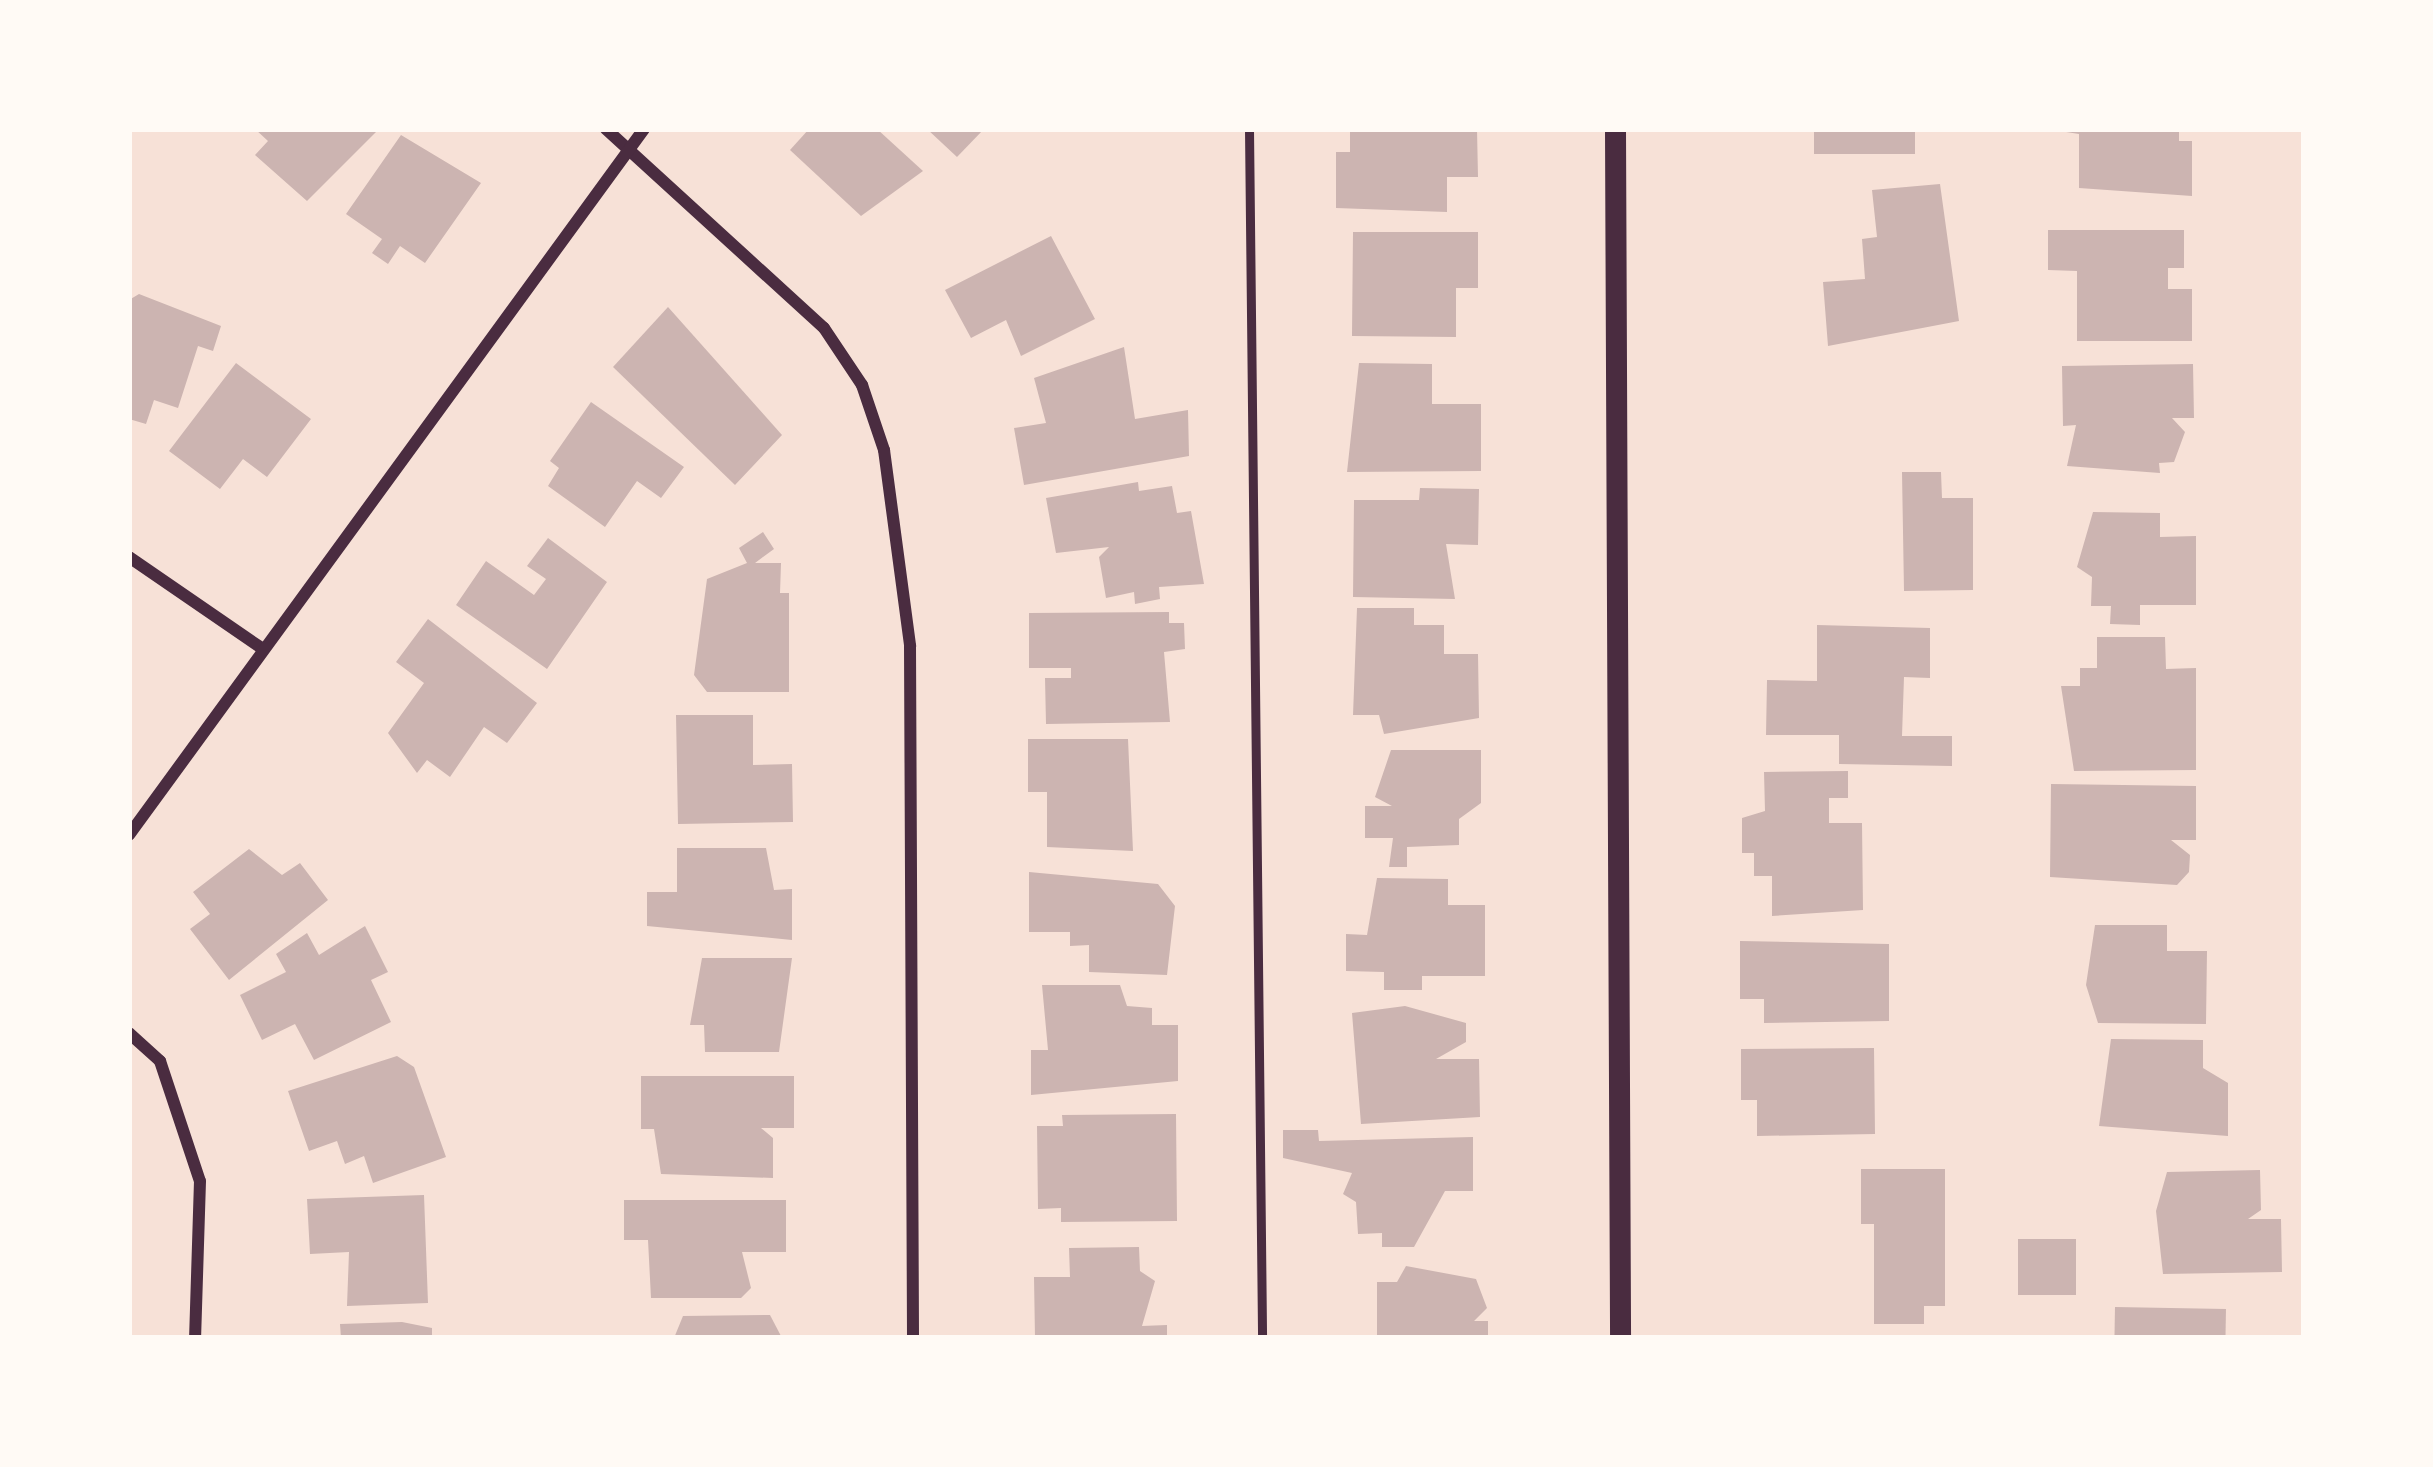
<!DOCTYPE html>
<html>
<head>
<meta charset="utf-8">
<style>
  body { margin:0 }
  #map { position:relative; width:2433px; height:1467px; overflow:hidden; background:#f7e1d7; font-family:"PT Sans",sans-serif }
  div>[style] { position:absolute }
  .building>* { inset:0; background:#ccb4b1; transform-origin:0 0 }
  .service>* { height:9px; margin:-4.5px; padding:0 4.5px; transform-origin:4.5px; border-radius:4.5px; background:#4a2c40 }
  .minor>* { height:12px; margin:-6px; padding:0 6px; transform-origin:6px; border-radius:6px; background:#4a2c40 }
  .tertiary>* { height:21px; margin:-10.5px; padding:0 10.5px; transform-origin:10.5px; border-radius:10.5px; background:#4a2c40 }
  span { translate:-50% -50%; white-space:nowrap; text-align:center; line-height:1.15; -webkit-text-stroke:9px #fffaf5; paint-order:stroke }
  .frame { position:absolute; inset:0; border:132px solid #fffaf5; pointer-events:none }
</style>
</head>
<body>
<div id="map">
  <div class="building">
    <i style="clip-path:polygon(255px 129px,379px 129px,307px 201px,255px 155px,268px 141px)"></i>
    <i style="clip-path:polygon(809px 129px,877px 129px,923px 171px,861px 216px,790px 150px)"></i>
    <i style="clip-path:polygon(927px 129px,984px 129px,957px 157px)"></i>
    <i style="clip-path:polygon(1350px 129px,1477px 129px,1478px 177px,1447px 177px,1447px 212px,1336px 208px,1336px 152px,1350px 152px)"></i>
    <i style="left:1814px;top:129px;width:101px;height:25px"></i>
    <i style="clip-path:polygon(2047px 129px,2179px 129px,2179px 141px,2192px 141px,2192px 196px,2079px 188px,2079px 134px)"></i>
    <i style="clip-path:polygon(401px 135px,481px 183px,425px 263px,400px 246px,388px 264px,372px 253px,382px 239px,346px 214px)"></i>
    <i style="clip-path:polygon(1940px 184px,1959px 321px,1828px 346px,1823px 282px,1865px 279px,1862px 239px,1877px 237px,1872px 190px)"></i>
    <i style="clip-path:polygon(2048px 230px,2184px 230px,2184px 268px,2168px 268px,2168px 289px,2192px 289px,2192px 341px,2077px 341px,2077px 271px,2048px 270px)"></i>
    <i style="clip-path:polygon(1353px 232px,1478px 232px,1478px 288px,1456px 288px,1456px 337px,1352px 336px)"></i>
    <i style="clip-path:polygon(1051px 236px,1095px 319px,1021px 356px,1006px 320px,971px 338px,945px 290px)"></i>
    <i style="clip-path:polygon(139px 294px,221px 326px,213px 351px,198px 346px,178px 408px,154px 400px,146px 424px,129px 419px,129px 300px)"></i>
    <i style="clip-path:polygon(668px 307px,782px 435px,735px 485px,613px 367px)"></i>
    <i style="clip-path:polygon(1124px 347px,1135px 419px,1188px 410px,1189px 456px,1024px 485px,1014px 428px,1046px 423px,1034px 378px)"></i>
    <i style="clip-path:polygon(236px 363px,311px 419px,267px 477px,243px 459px,220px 489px,169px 451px)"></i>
    <i style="clip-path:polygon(1359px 363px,1432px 364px,1432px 404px,1481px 404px,1481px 471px,1347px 472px)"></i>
    <i style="clip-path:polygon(2193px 364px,2194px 418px,2172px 418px,2185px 432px,2174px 462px,2159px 463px,2160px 473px,2067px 466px,2076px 425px,2063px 426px,2062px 366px)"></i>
    <i style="clip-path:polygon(591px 402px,684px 467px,661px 498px,637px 481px,605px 527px,548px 486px,559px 468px,550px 461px)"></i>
    <i style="clip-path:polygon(1902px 472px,1941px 472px,1942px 498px,1973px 498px,1973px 590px,1904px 591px)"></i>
    <i style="clip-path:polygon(1138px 482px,1139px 491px,1172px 486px,1177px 513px,1191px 511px,1204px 584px,1159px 587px,1160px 599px,1135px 604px,1134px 592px,1106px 598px,1099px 557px,1109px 547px,1056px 553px,1046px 498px)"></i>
    <i style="clip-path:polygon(1420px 488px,1479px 489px,1478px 545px,1446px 544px,1455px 599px,1353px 597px,1354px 500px,1419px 500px)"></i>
    <i style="clip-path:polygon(2093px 512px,2160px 513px,2160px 537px,2196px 536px,2196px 605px,2140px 605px,2140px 625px,2110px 624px,2111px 606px,2091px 606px,2092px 577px,2077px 567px)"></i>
    <i style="clip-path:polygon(763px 532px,774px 549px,755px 563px,781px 563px,780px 593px,789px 593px,789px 692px,707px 692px,694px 675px,707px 579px,747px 563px,739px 548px)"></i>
    <i style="clip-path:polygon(548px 538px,607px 582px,547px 669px,456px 605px,486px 561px,534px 595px,546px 579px,527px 566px)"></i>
    <i style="clip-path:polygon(1357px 608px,1414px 608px,1414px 625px,1444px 625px,1444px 654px,1478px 654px,1479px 718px,1384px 734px,1379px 715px,1353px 715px)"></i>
    <i style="clip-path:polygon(1169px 612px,1169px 623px,1184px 623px,1185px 649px,1164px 652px,1170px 722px,1046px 724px,1045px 678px,1071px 678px,1071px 668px,1029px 668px,1029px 613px)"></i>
    <i style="clip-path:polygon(428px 619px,537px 703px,507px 743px,484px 727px,450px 777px,427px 760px,417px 773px,388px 733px,424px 683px,396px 662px)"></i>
    <i style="clip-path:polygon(1817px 625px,1930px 628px,1930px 678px,1904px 677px,1902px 736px,1952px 736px,1952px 766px,1839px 764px,1839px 735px,1766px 735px,1767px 680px,1817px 681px)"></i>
    <i style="clip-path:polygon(2097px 637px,2165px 637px,2166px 669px,2196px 668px,2196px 770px,2074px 771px,2061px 686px,2080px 686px,2080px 668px,2097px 668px)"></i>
    <i style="clip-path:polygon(676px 715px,753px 715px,753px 765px,792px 764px,793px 822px,678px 824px)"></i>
    <i style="clip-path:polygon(1028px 739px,1128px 739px,1133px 851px,1047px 847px,1047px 792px,1028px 792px)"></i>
    <i style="clip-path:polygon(1391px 750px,1481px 750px,1481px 803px,1459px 819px,1459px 845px,1407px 847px,1407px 867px,1389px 867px,1393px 838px,1365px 838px,1365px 806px,1392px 806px,1375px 797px)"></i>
    <i style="clip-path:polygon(1848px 771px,1848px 798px,1829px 798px,1829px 823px,1862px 823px,1863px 910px,1772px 916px,1772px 876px,1754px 876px,1754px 853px,1742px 853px,1742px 818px,1765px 811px,1764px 772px)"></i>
    <i style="clip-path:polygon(2051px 784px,2196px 786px,2196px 840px,2171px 840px,2190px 855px,2189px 872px,2177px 885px,2050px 877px)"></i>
    <i style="clip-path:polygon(677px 848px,766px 848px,774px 890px,792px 889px,792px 940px,647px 926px,647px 892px,677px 892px)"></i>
    <i style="clip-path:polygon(249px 849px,282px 875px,300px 863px,328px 900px,229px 980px,190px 929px,210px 914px,193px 892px)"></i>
    <i style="clip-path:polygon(1029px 872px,1158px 884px,1175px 906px,1167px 975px,1089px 972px,1089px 945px,1070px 946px,1070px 932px,1029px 932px)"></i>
    <i style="clip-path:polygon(1377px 878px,1448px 879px,1448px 905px,1485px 905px,1485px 976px,1422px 976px,1422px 990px,1384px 990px,1384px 972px,1346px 971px,1346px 934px,1367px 935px)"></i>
    <i style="clip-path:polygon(2095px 925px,2167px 925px,2167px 951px,2207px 951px,2206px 1024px,2098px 1023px,2086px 985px)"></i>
    <i style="clip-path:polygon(365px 926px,388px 972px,371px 980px,391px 1022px,314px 1060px,295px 1024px,262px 1040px,240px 995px,286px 972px,276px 954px,307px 933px,319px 955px)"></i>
    <i style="clip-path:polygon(1740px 941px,1889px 944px,1889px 1021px,1764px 1023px,1764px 999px,1740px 999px)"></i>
    <i style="clip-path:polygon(702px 958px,792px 958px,779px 1052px,705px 1052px,704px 1025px,690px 1025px)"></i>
    <i style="clip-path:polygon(1042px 985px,1120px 985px,1127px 1006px,1152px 1008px,1152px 1025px,1178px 1025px,1178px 1081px,1031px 1095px,1031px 1050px,1048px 1050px)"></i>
    <i style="clip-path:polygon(1405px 1006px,1466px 1023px,1466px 1042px,1436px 1059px,1479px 1059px,1480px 1117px,1361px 1124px,1352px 1013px)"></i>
    <i style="clip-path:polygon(2111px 1039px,2203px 1040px,2203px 1068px,2228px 1083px,2228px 1136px,2099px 1126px)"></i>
    <i style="clip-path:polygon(1874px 1048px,1875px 1134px,1757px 1136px,1757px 1100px,1741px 1100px,1741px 1049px)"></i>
    <i style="clip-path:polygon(397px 1056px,414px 1067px,446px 1157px,373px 1183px,364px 1156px,345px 1164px,337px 1141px,309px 1151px,288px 1091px)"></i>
    <i style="clip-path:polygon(641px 1076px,794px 1076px,794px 1128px,761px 1128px,773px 1138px,773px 1178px,661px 1174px,654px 1129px,641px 1129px)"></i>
    <i style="clip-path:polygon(1176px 1114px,1177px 1221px,1061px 1222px,1061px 1208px,1038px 1209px,1037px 1126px,1063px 1126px,1062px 1115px)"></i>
    <i style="clip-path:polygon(1283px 1130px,1318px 1130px,1319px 1141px,1473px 1137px,1473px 1191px,1445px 1191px,1414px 1247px,1382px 1247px,1382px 1233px,1358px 1234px,1356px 1202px,1343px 1194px,1352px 1173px,1283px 1158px)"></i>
    <i style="clip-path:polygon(1861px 1169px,1945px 1169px,1945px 1306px,1924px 1306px,1924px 1324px,1874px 1324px,1874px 1224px,1861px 1224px)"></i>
    <i style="clip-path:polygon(2260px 1170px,2261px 1210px,2248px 1219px,2281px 1219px,2282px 1272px,2163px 1274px,2156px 1211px,2167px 1172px)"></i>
    <i style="clip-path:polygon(424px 1195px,428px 1303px,347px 1306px,349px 1252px,310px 1254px,307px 1199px)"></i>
    <i style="clip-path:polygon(624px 1200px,786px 1200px,786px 1252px,742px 1252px,751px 1288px,741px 1298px,651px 1298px,648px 1240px,624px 1240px)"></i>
    <i style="left:2018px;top:1239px;width:58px;height:56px"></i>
    <i style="clip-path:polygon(1139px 1247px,1140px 1271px,1155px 1281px,1142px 1326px,1167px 1325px,1167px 1338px,1035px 1338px,1034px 1277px,1070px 1277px,1069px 1248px)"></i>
    <i style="clip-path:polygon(1406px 1266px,1476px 1279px,1487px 1308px,1474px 1321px,1488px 1321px,1488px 1338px,1377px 1338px,1377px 1282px,1397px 1282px)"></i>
    <i style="left:2115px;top:1307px;width:111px;height:31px;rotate:1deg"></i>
    <i style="clip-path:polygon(770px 1315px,782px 1338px,674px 1338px,683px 1316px)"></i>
    <i style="clip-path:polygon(402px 1322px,432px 1328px,432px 1338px,341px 1338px,340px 1324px)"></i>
  </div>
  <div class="service">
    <i style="left:1249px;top:129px;width:1209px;rotate:89.38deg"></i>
  </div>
  <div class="minor">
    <i style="left:606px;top:129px;width:295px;rotate:42.4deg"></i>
    <i style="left:824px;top:328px;width:69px;rotate:56.3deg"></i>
    <i style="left:862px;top:385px;width:69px;rotate:71.3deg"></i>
    <i style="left:884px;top:450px;width:198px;rotate:82.4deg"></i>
    <i style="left:910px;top:646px;width:692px;rotate:89.75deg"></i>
    <i style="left:129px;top:557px;width:159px;rotate:34.5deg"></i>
    <i style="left:129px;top:835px;width:874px;rotate:-53.89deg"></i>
    <i style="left:129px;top:1033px;width:42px;rotate:42.1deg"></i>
    <i style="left:160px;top:1061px;width:126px;rotate:71.6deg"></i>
    <i style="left:200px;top:1181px;width:157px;rotate:91.8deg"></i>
  </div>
  <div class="tertiary">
    <i style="left:1615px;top:129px;width:1209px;rotate:89.76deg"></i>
  </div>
  <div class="frame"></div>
</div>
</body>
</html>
